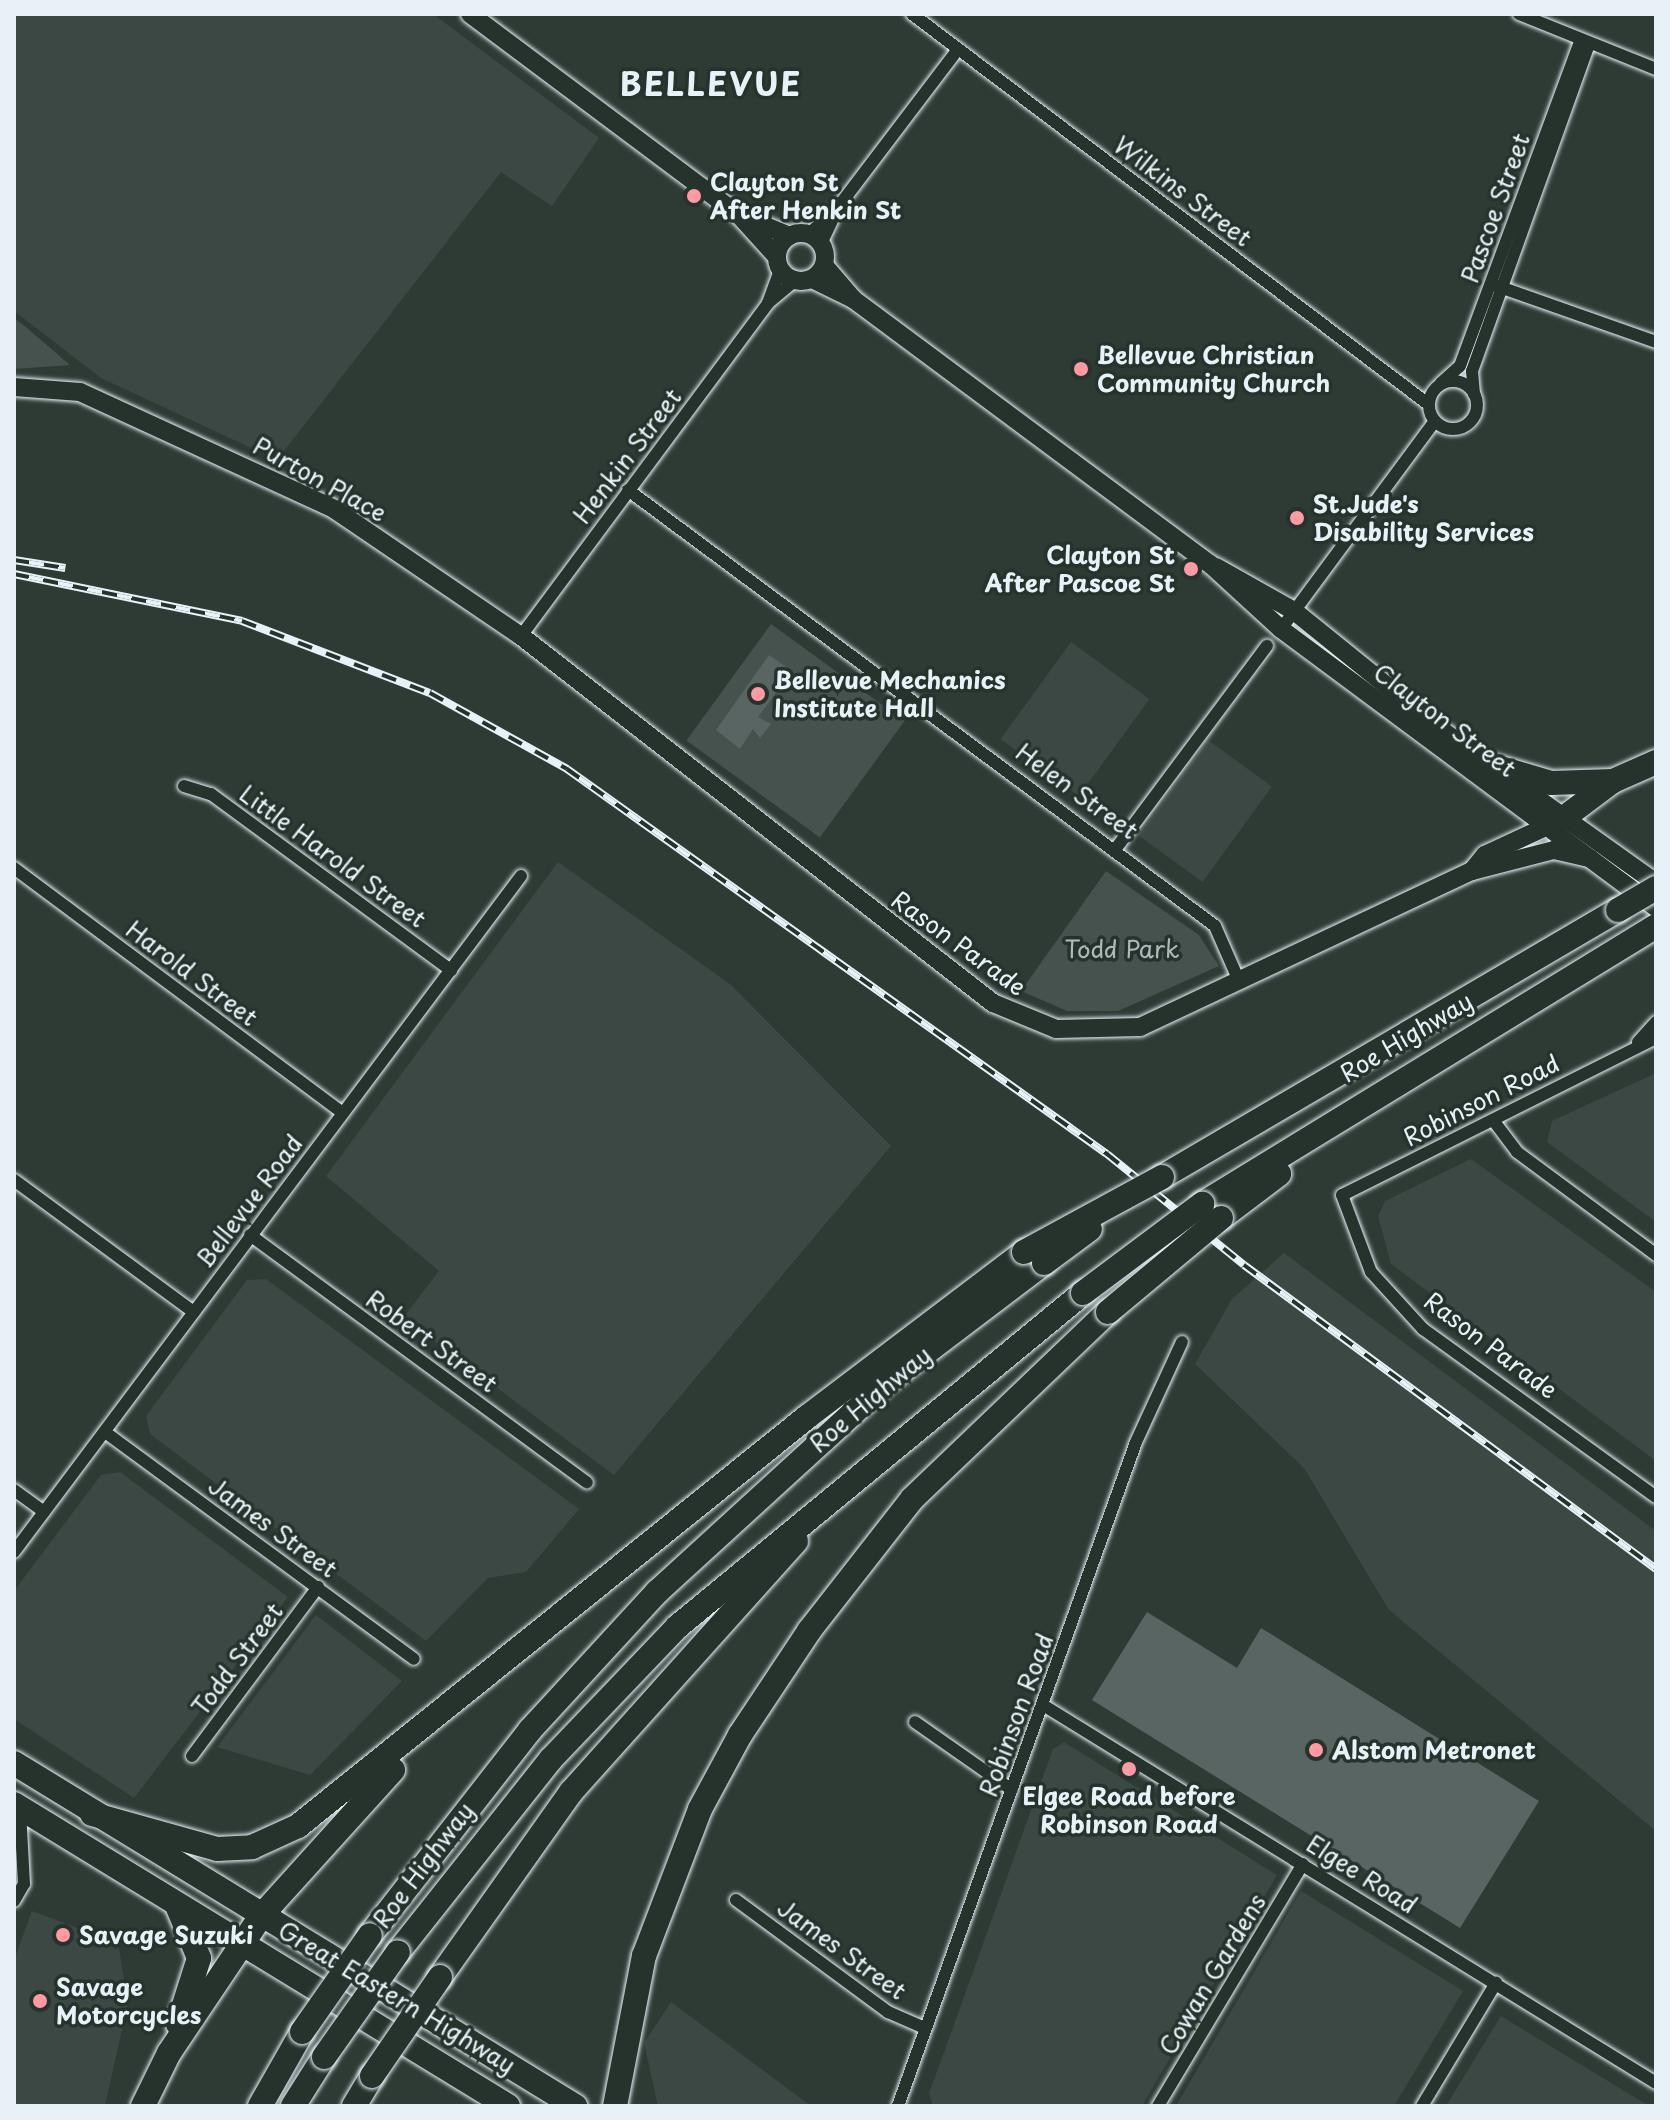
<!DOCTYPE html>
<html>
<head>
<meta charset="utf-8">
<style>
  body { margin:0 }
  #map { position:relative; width:1670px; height:2120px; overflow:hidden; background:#2e3b35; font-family:"Playpen Sans",sans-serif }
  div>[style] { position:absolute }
  .built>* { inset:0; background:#3b4843; transform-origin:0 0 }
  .green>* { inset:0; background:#45524e; transform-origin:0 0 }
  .building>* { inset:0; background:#596563 }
  .roads { filter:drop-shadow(0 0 2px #e8f1f8) drop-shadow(0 0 2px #e8f1f8) }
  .street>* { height:12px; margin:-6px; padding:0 6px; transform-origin:6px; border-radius:6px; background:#26332d }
  .street>.ring { margin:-6px; padding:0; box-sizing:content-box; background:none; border:12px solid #26332d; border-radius:50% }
  .secondary>* { height:18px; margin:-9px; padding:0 9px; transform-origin:9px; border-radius:9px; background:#26332d }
  .secondary>.ring { margin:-9px; padding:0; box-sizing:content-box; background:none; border:18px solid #26332d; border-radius:50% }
  .highway>* { height:24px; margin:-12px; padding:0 12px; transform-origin:12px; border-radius:12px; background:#26332d }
  .rail>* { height:8px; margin-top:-4px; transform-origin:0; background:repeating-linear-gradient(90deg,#26332d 0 15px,#e8f1f8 0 30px); box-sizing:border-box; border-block:2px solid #e8f1f8 }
  .bridges { filter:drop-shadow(0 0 2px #e8f1f8) drop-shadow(0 0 2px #e8f1f8) }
  .highway-bridge>* { height:24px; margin:-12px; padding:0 12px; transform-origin:12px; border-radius:12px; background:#26332d }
  .dots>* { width:22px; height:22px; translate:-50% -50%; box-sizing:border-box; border:4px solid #26332d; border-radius:50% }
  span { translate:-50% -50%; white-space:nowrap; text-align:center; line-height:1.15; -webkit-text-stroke:7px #26332d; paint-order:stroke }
  .poi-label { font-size:24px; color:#e8f1f8; font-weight:700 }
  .left { translate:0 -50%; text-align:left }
  .right { translate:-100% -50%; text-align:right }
  .street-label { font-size:24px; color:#e8f1f8 }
  .park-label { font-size:24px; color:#afb9bc }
  .district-label { font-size:32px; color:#e8f1f8; font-weight:700; letter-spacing:2px }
  .frame { position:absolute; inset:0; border:16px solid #e8f1f8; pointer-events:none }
</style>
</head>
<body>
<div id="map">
  <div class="built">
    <i style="clip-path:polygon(14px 14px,433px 14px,599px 138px,552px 206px,501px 172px,277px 460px,101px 378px,14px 311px)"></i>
    <i style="left:1071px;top:642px;width:97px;height:120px;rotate:36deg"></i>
    <i style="left:1208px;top:740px;width:79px;height:118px;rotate:36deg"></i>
    <i style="clip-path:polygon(558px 862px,730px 984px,891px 1146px,614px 1475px,403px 1318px,439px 1271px,326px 1176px)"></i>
    <i style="clip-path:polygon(1656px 1073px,1656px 1222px,1547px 1142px,1552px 1121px)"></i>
    <i style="clip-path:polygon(1471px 1159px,1656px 1292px,1656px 1461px,1391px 1264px,1378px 1216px,1385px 1201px)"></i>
    <i style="clip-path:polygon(1284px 1253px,1656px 1531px,1656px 1831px,1389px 1610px,1304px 1468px,1195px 1364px,1232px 1299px)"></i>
    <i style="clip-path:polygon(266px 1279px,579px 1509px,526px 1572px,488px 1578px,426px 1641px,150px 1434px,146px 1416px,247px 1280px)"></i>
    <i style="clip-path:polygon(120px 1472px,288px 1597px,134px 1798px,14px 1719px,14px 1591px,101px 1475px)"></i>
    <i style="clip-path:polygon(316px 1615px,402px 1681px,310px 1775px,217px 1747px)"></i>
    <i style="clip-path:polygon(1064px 1742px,1277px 1875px,1142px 2106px,933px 2106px,929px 2093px,942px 2058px,1053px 1749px)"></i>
    <i style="clip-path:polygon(1301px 1891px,1463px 1991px,1394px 2106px,1176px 2106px)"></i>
    <i style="clip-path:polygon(32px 1911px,118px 1943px,128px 2003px,105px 2106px,14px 2106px,14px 1960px)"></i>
    <i style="clip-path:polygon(671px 2002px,764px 2071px,811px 2106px,658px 2106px,644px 2043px)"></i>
    <i style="clip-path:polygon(1501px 2016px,1649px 2106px,1446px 2106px)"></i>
  </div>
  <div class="green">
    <i style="clip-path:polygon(14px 318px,27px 328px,70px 365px,14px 369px)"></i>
    <i style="left:771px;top:624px;width:165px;height:144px;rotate:36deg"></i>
    <i style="clip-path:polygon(1106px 871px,1199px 935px,1219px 966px,1118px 1011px,1067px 1011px,1021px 991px)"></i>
  </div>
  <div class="building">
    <i style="clip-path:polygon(769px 655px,792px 671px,758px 717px,771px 724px,760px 738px,753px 729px,740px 749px,716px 730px)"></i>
    <i style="clip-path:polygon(1147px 1612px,1237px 1668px,1261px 1628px,1539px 1801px,1460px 1928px,1092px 1700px)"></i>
  </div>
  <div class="roads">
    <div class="street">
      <i style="left:912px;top:14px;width:647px;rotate:37.08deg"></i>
      <i style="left:1519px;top:14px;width:148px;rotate:21.9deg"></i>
      <i style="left:809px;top:234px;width:41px;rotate:-43deg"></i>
      <i style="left:839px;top:206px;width:197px;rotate:-52.8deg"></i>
      <i style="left:821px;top:244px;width:42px;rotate:-64.7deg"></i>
      <i style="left:1497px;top:286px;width:169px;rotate:19.4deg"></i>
      <i style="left:768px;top:303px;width:35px;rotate:-70deg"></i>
      <i class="ring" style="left:1429px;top:381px;width:36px;height:36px"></i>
      <i style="left:1441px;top:383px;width:25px;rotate:-42deg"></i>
      <i style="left:1460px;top:366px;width:346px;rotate:-69.7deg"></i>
      <i style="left:1474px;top:394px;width:23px;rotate:-95deg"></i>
      <i style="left:1472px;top:371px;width:347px;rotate:-70.3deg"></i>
      <i style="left:628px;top:490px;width:731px;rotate:36.6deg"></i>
      <i style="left:1215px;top:926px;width:60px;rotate:66.4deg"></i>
      <i style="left:1281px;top:629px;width:257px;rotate:-53.5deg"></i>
      <i style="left:521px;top:636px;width:415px;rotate:-53.4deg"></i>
      <i style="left:768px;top:303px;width:34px;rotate:-40deg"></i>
      <i style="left:184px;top:786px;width:28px;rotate:17deg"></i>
      <i style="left:211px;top:794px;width:298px;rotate:36.3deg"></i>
      <i style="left:1117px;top:847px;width:251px;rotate:-53.3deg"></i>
      <i style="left:14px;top:868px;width:410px;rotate:36.7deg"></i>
      <i style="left:1656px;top:1038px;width:351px;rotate:153.4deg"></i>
      <i style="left:1342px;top:1195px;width:82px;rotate:69.4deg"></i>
      <i style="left:1371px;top:1272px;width:77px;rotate:47.6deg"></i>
      <i style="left:1423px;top:1329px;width:287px;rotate:35.8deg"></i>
      <i style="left:1638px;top:1042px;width:27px;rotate:-48deg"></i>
      <i style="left:1493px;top:1120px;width:40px;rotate:53deg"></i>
      <i style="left:1517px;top:1152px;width:173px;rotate:36.5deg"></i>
      <i style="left:14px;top:1180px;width:223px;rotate:36.3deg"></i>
      <i style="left:250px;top:1235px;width:418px;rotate:36.3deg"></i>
      <i style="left:105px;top:1432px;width:383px;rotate:36.3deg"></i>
      <i style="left:14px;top:1490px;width:37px;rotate:36deg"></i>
      <i style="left:14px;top:1552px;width:845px;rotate:-53.13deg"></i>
      <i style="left:1043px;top:1705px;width:720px;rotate:31.66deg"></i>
      <i style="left:915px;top:1722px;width:118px;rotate:35deg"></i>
      <i style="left:192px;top:1756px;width:211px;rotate:-53.3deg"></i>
      <i style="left:736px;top:1900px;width:189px;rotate:36.4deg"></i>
      <i style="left:888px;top:2012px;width:40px;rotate:23.4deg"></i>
      <i style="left:14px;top:1901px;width:20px;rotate:-60deg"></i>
      <i style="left:24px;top:1884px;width:73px;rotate:-93.1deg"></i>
      <i style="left:898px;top:2106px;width:705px;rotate:-70.28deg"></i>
      <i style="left:1136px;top:1442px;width:110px;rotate:-65.3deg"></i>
      <i style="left:1158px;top:2106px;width:282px;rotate:-59.1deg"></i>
      <i style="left:1422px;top:2106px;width:144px;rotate:-59deg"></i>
    </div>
    <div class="secondary">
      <i style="left:470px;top:14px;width:336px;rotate:36.8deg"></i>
      <i style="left:739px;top:215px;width:55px;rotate:22.4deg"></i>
      <i style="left:739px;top:215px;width:55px;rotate:47.9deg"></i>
      <i class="ring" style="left:777px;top:233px;width:30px;height:30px"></i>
      <i style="left:824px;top:265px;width:45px;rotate:49.5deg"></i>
      <i style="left:812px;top:279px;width:46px;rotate:26deg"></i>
      <i style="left:853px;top:299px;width:445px;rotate:36.6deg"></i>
      <i style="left:1210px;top:564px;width:96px;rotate:42.5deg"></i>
      <i style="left:1281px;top:629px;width:467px;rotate:36.6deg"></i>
      <i style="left:14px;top:387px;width:66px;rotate:4.3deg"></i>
      <i style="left:80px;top:392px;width:280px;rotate:24.7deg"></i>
      <i style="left:334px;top:509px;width:226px;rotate:34.2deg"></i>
      <i style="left:521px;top:636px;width:598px;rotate:37.87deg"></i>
      <i style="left:993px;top:1003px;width:68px;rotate:22.4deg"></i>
      <i style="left:1056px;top:1029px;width:84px;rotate:-1.4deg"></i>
      <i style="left:1140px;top:1027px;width:367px;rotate:-25.2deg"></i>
      <i style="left:1472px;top:871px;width:85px;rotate:-14.4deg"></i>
      <i style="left:1554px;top:850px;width:37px;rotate:13deg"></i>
      <i style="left:1216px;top:567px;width:90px;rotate:29.4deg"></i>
      <i style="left:1294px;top:611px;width:188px;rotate:38.9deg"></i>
      <i style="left:1440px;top:729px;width:265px;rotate:35.5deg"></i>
      <i style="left:1472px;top:871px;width:21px;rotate:-51deg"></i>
      <i style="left:1485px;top:855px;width:76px;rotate:-24.9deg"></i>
    </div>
    <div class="highway">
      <i style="left:1487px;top:764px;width:67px;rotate:16.5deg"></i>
      <i style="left:1551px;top:783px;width:62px;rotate:-1.8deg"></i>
      <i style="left:1565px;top:817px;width:60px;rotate:-36.9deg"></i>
      <i style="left:1613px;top:781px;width:47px;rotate:-23.8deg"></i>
      <i style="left:1162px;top:1177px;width:528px;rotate:-30.35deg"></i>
      <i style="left:1202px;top:1204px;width:532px;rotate:-31.48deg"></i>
      <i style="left:1221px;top:1218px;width:73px;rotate:-37.2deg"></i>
      <i style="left:14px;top:1763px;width:658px;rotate:31.44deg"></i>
      <i style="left:14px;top:1804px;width:579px;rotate:31.44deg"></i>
      <i style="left:92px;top:1814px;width:130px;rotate:15.6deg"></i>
      <i style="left:217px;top:1849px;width:35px;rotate:-3deg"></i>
      <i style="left:252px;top:1847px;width:51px;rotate:-24.5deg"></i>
      <i style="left:298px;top:1826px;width:653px;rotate:-38.78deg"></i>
      <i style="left:807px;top:1417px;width:273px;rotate:-37.2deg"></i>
      <i style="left:370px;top:1935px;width:260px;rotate:-52deg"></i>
      <i style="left:530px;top:1730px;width:188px;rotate:-47.4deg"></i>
      <i style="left:657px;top:1592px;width:311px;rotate:-42.4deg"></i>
      <i style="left:887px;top:1382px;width:197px;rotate:-37.2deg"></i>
      <i style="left:398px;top:1952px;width:246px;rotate:-51.6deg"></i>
      <i style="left:551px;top:1759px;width:182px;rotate:-46.3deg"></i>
      <i style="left:677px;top:1627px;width:526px;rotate:-39.44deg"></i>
      <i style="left:440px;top:1977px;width:227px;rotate:-54.7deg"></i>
      <i style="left:571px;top:1792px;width:337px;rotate:-48.1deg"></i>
      <i style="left:178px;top:2024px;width:69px;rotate:-72.3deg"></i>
      <i style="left:199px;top:1958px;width:54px;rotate:-112.8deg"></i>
      <i style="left:143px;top:2106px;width:59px;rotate:-63.9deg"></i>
      <i style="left:169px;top:2053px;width:165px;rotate:-56.1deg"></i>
      <i style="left:261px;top:1916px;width:197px;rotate:-47.9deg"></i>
      <i style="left:260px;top:2106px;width:85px;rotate:-60.4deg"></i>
      <i style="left:293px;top:2106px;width:58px;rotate:-57.7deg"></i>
      <i style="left:354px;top:2106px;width:35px;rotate:-59deg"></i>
      <i style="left:615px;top:2106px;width:153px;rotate:-79.1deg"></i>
      <i style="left:644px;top:1956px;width:157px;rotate:-69.1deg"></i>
      <i style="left:700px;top:1809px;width:84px;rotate:-61.6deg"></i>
      <i style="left:740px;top:1735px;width:125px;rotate:-56.4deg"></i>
      <i style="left:809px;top:1631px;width:167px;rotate:-52deg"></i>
      <i style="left:912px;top:1499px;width:271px;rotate:-43.7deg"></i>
    </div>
  </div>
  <div class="rail">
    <i style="left:14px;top:560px;width:52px;rotate:8.9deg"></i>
    <i style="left:14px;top:574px;width:233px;rotate:11.6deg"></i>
    <i style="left:242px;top:621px;width:201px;rotate:21deg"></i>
    <i style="left:430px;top:693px;width:157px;rotate:29deg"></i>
    <i style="left:567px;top:769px;width:663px;rotate:35.49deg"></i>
    <i style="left:1107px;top:1154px;width:176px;rotate:39deg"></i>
    <i style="left:1244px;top:1265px;width:512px;rotate:36.42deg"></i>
  </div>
  <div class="bridges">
    <div class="highway-bridge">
      <i style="left:1618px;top:910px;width:44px;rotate:-30.1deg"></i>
      <i style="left:1024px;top:1252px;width:157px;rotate:-28.5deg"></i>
      <i style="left:1044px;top:1263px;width:57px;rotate:-36.5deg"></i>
      <i style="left:1083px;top:1293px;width:149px;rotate:-36.8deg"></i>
      <i style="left:1108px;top:1312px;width:147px;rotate:-39.8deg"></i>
      <i style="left:302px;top:2032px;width:118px;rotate:-55deg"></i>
      <i style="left:324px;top:2057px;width:128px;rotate:-54.8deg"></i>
      <i style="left:372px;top:2076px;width:120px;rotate:-55.5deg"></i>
    </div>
  </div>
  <div class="dots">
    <i style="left:694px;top:196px;background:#ff9aa2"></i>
    <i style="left:1081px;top:369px;background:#ff9aa2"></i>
    <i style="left:1297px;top:518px;background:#ff9aa2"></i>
    <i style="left:1191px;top:569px;background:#ff9aa2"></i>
    <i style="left:758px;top:694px;background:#ff9aa2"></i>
    <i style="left:1316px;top:1750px;background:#ff9aa2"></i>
    <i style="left:1129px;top:1769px;background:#ff9aa2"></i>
    <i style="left:63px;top:1935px;background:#ff9aa2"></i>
    <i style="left:40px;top:2001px;background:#ff9aa2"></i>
  </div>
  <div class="poi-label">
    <span class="left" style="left:710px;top:196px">Clayton St<br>After Henkin St</span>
    <span class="left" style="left:1097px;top:369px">Bellevue Christian<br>Community Church</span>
    <span class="left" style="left:1313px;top:518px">St.Jude's<br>Disability Services</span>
    <span class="right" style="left:1175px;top:569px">Clayton St<br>After Pascoe St</span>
    <span class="left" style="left:774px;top:694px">Bellevue Mechanics<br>Institute Hall</span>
    <span class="left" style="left:1332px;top:1750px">Alstom Metronet</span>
    <span style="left:1129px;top:1810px">Elgee Road before<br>Robinson Road</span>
    <span class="left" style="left:79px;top:1935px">Savage Suzuki</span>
    <span class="left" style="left:56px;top:2001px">Savage<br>Motorcycles</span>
  </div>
  <div class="street-label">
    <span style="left:1183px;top:191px;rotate:37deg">Wilkins Street</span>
    <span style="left:1495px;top:208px;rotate:-70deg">Pascoe Street</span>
    <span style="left:627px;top:456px;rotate:-53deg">Henkin Street</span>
    <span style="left:320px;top:479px;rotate:29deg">Purton Place</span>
    <span style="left:1445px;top:720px;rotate:37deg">Clayton Street</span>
    <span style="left:1077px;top:791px;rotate:36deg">Helen Street</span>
    <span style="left:333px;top:856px;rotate:36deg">Little Harold Street</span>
    <span style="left:959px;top:943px;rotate:36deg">Rason Parade</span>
    <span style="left:192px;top:973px;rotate:37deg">Harold Street</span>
    <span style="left:1406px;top:1037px;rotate:-31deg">Roe Highway</span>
    <span style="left:1481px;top:1100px;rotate:-27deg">Robinson Road</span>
    <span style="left:249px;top:1201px;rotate:-53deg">Bellevue Road</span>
    <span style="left:432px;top:1341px;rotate:36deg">Robert Street</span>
    <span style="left:1491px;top:1345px;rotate:37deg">Rason Parade</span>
    <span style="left:870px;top:1399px;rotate:-40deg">Roe Highway</span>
    <span style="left:273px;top:1527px;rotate:36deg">James Street</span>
    <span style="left:237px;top:1659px;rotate:-53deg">Todd Street</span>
    <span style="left:1016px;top:1715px;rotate:-70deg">Robinson Road</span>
    <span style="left:423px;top:1865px;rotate:-53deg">Roe Highway</span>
    <span style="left:1362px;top:1874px;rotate:32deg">Elgee Road</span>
    <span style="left:842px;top:1949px;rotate:36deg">James Street</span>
    <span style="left:1212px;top:1974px;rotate:-59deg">Cowan Gardens</span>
    <span style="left:397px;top:1997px;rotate:31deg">Great Eastern Highway</span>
  </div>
  <div class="park-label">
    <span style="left:1122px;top:949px">Todd Park</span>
  </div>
  <div class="district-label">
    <span style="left:711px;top:83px">BELLEVUE</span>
  </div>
  <div class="frame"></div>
</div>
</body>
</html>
